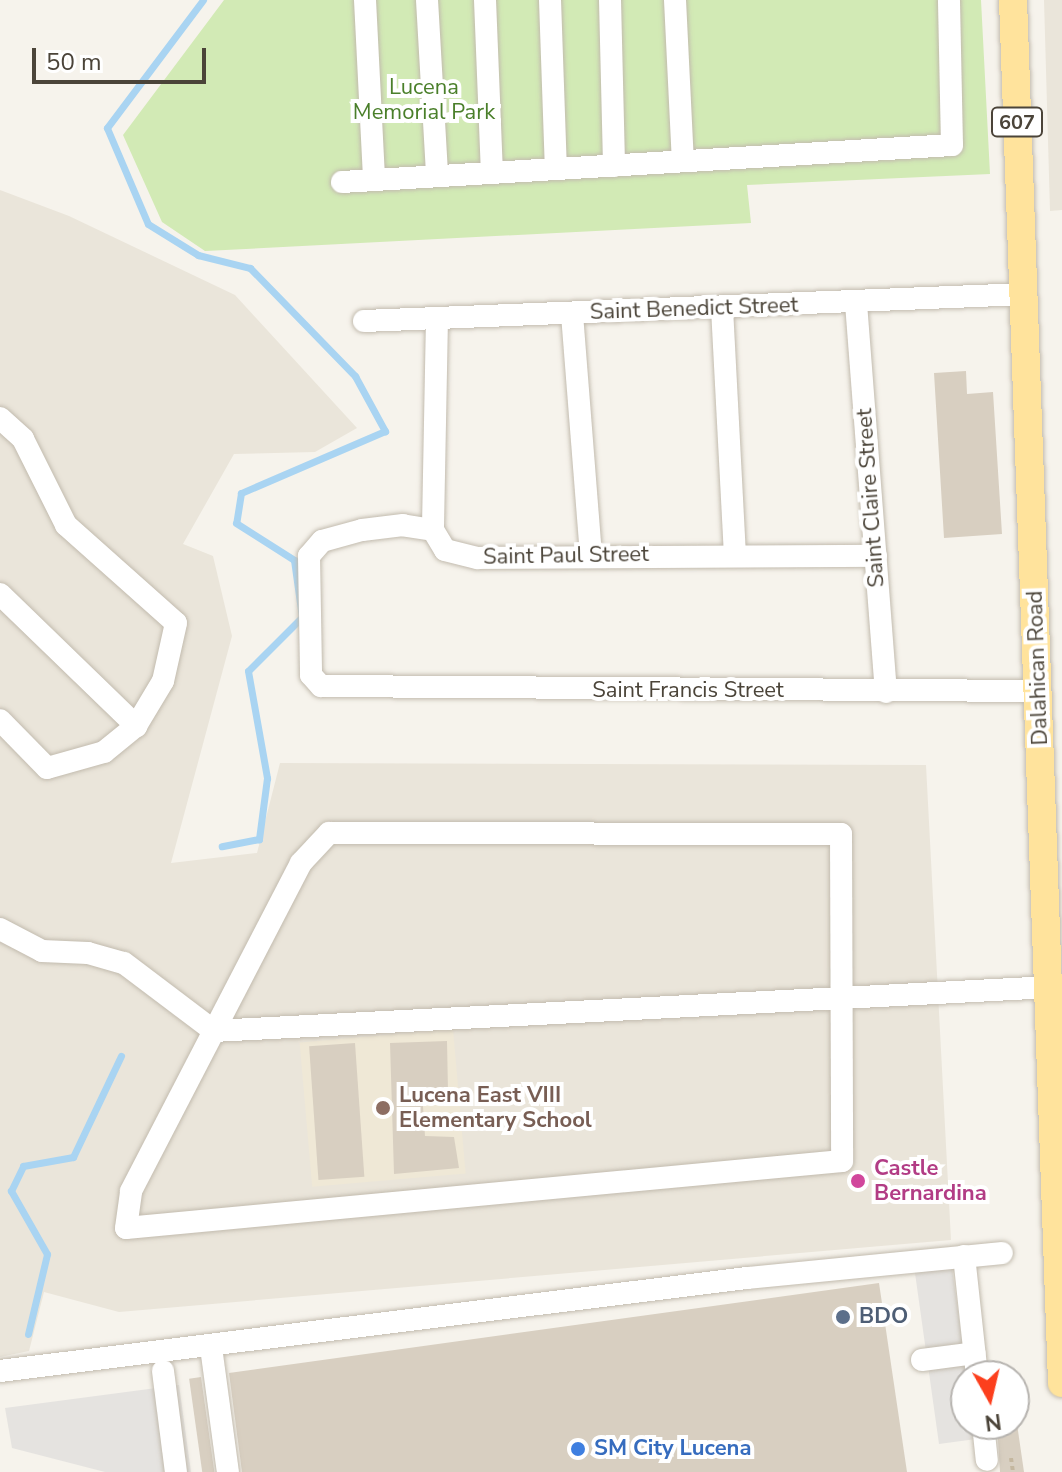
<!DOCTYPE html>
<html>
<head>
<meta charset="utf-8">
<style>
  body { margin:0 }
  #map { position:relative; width:1062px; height:1472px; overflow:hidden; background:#f6f3ec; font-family:"Nunito Sans",sans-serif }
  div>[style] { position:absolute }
  .residential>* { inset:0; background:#eae5da }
  .education>* { inset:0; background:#efe8d6; transform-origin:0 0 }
  .green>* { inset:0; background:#d2eab5 }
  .parking>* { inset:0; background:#e5e3e0 }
  .stream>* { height:7px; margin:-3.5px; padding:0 3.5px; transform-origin:3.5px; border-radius:3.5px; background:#a9d4f2 }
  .building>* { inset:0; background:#d8cfc1; transform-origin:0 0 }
  .path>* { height:4px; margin-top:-2px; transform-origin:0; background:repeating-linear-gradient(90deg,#c4b79f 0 4px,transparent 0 8px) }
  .roads { filter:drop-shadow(0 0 2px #c2bbae) drop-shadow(0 0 2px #c2bbae) }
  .minor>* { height:22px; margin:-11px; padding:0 11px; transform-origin:11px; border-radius:11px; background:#fff }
  .major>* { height:28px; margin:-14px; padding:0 14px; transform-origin:14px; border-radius:14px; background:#ffe39c }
  .dots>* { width:22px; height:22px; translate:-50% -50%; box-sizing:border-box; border:4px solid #fff; border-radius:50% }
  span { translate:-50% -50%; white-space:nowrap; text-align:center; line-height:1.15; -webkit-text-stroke:8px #fff; paint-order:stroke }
  .shield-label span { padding:2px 6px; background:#fff; border:2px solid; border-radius:6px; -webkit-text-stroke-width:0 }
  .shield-label { font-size:20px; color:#4b4439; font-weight:700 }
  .park-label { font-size:22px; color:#4a7f2a }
  .street-label { font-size:22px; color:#4b4439 }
  .education-label { font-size:22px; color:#785e54; font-weight:700 }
  .left { translate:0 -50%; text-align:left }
  .hotel-label { font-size:22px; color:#b23c85; font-weight:700 }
  .service-label { font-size:22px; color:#4e5e75; font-weight:700 }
  .shop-label { font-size:22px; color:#366cbe; font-weight:700 }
  .north { position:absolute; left:950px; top:1360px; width:80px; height:80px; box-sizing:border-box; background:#fff; border:2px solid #b7b4b0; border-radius:50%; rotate:172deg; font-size:22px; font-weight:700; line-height:32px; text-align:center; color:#4b4439 }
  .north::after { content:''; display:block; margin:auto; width:28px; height:36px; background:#fc3f1d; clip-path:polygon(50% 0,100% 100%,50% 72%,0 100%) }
  .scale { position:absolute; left:32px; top:48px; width:174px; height:36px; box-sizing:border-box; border:4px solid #4b4439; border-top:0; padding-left:10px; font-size:24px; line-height:28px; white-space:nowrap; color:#4b4439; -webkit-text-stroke:6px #fff; paint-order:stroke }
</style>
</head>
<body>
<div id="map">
  <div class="residential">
    <i style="clip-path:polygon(1044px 0,1062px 0,1062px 210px,1050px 211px)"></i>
    <i style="clip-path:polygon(0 190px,69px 216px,235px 295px,357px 428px,315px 452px,234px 454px,183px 544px,213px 556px,232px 636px,171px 863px,257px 853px,280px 763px,926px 765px,951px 1240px,119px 1312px,44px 1292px,29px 1351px,0 1357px)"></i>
  </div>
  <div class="education">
    <i style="left:453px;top:1029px;width:145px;height:154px;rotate:85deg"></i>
  </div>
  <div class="green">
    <i style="clip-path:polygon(224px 0,981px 0,990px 174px,747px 185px,751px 223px,205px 251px,162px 222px,123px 135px)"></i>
  </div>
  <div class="parking">
    <i style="clip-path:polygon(951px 1261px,967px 1376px,966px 1424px,974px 1424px,976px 1439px,939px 1444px,914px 1266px)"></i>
    <i style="clip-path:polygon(179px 1385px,191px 1472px,105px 1472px,12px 1448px,5px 1408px)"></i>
  </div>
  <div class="stream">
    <i style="left:203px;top:0;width:160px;rotate:126.9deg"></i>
    <i style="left:107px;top:128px;width:104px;rotate:66.9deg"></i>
    <i style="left:148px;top:224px;width:59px;rotate:31.8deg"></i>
    <i style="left:198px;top:255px;width:54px;rotate:14deg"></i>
    <i style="left:250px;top:268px;width:151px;rotate:45.8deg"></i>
    <i style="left:355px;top:376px;width:63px;rotate:61.4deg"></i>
    <i style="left:385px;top:431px;width:157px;rotate:156.7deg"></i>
    <i style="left:241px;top:493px;width:30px;rotate:99deg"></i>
    <i style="left:236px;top:523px;width:69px;rotate:32.5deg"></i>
    <i style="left:294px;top:560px;width:58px;rotate:82deg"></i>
    <i style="left:302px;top:617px;width:76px;rotate:135deg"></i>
    <i style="left:248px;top:671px;width:109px;rotate:79.9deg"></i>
    <i style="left:267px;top:778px;width:62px;rotate:97.5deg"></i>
    <i style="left:259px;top:839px;width:38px;rotate:169deg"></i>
    <i style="left:28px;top:1334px;width:82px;rotate:-76.6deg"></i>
    <i style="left:47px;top:1254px;width:73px;rotate:-119.7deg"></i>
    <i style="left:11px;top:1191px;width:28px;rotate:-64deg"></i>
    <i style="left:23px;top:1166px;width:51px;rotate:-10.2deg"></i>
    <i style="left:73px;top:1157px;width:112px;rotate:-64.6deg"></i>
  </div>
  <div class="building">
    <i style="clip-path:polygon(966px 371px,967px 394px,993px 392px,1002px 534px,944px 538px,934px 373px)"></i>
    <i style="clip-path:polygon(447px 1041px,448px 1091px,422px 1092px,425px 1136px,454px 1137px,459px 1168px,394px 1174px,390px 1043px)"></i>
    <i style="left:355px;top:1043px;width:134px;height:46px;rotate:86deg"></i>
    <i style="clip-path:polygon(879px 1283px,907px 1472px,242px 1472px,229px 1373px)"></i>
    <i style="left:201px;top:1377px;width:96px;height:12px;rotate:82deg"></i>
    <i style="clip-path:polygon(997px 1424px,1017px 1424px,1024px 1472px,1000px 1472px)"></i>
  </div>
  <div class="path">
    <i style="left:1011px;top:1458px;width:14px;rotate:82deg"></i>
  </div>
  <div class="roads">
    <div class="minor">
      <i style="left:365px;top:0;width:180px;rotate:87.1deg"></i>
      <i style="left:427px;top:0;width:176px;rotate:86.7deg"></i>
      <i style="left:485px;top:0;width:173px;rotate:87.7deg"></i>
      <i style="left:550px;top:0;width:169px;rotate:88deg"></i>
      <i style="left:610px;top:0;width:166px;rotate:88.6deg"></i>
      <i style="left:675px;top:0;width:161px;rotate:87.2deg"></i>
      <i style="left:342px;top:182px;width:611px;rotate:-3.47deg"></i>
      <i style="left:952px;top:145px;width:145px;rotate:-91.2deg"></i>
      <i style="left:856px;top:303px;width:390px;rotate:85.6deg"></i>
      <i style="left:722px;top:308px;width:247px;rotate:87deg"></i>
      <i style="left:572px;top:314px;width:242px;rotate:85.5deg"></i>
      <i style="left:437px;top:318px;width:212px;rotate:91.1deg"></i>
      <i style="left:433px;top:530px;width:23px;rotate:59deg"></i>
      <i style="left:445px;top:550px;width:34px;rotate:14deg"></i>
      <i style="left:478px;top:558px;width:398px;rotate:-0.3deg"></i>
      <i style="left:364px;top:321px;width:661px;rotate:-2.34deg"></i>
      <i style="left:0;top:418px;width:31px;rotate:42deg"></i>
      <i style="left:23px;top:439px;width:96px;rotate:63.4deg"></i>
      <i style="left:66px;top:525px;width:147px;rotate:41.7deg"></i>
      <i style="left:176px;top:623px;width:59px;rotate:102.6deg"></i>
      <i style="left:163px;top:681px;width:52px;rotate:121deg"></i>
      <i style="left:136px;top:726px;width:41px;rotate:140.9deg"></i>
      <i style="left:104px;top:752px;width:59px;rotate:164.3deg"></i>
      <i style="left:47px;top:768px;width:67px;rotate:-134.4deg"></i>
      <i style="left:433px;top:530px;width:30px;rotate:-171deg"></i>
      <i style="left:403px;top:525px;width:41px;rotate:173deg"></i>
      <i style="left:362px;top:530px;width:41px;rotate:164.6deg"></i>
      <i style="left:322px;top:541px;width:20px;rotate:131deg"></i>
      <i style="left:309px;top:556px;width:119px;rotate:89deg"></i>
      <i style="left:311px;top:675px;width:15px;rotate:48deg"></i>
      <i style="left:321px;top:686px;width:718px;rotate:0.4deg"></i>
      <i style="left:0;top:594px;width:190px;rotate:44.1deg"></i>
      <i style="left:329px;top:833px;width:512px;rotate:0.11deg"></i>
      <i style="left:841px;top:834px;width:327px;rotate:89.8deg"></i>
      <i style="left:842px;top:1161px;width:719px;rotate:174.65deg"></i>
      <i style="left:126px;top:1228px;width:37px;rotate:-82deg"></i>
      <i style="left:131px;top:1191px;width:369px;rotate:-62.6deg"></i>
      <i style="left:301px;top:863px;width:41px;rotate:-47deg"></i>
      <i style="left:0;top:929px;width:47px;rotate:27.6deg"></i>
      <i style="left:42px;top:951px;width:46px;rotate:2.5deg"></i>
      <i style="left:88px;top:953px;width:37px;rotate:16deg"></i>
      <i style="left:124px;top:963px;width:113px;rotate:37.1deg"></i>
      <i style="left:214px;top:1031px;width:837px;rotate:-3.01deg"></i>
      <i style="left:964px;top:1256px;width:121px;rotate:83.8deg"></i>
      <i style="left:211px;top:1347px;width:126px;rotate:82.3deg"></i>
      <i style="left:922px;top:1360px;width:53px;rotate:-7.5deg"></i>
      <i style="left:0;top:1371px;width:753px;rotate:-7.1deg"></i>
      <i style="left:747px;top:1278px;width:256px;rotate:-5.6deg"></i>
      <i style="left:163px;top:1371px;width:102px;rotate:82.7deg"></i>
      <i style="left:983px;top:1424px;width:36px;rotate:84deg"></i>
    </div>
    <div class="major">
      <i style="left:1013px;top:0;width:1384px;rotate:87.97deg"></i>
    </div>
  </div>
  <div class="dots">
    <i style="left:383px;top:1108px;background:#8d6e63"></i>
    <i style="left:858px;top:1181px;background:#d1479c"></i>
    <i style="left:843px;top:1317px;background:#5c6f8a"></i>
    <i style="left:578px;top:1449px;background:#3f7fe0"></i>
  </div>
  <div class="shield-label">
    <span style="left:1017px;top:122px">607</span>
  </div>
  <div class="park-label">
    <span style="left:424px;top:100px">Lucena<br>Memorial Park</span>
  </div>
  <div class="street-label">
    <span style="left:694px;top:309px;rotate:-2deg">Saint Benedict Street</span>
    <span style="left:871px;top:498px;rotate:-94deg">Saint Claire Street</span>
    <span style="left:566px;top:556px;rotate:-1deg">Saint Paul Street</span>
    <span style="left:1038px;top:668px;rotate:-92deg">Dalahican Road</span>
    <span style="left:688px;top:691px">Saint Francis Street</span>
  </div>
  <div class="education-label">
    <span class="left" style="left:399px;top:1108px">Lucena East VIII<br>Elementary School</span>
  </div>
  <div class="hotel-label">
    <span class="left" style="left:874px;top:1181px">Castle<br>Bernardina</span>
  </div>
  <div class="service-label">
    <span class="left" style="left:859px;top:1317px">BDO</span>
  </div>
  <div class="shop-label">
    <span class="left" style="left:594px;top:1449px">SM City Lucena</span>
  </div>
  <div class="north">N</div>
  <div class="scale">50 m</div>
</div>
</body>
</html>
